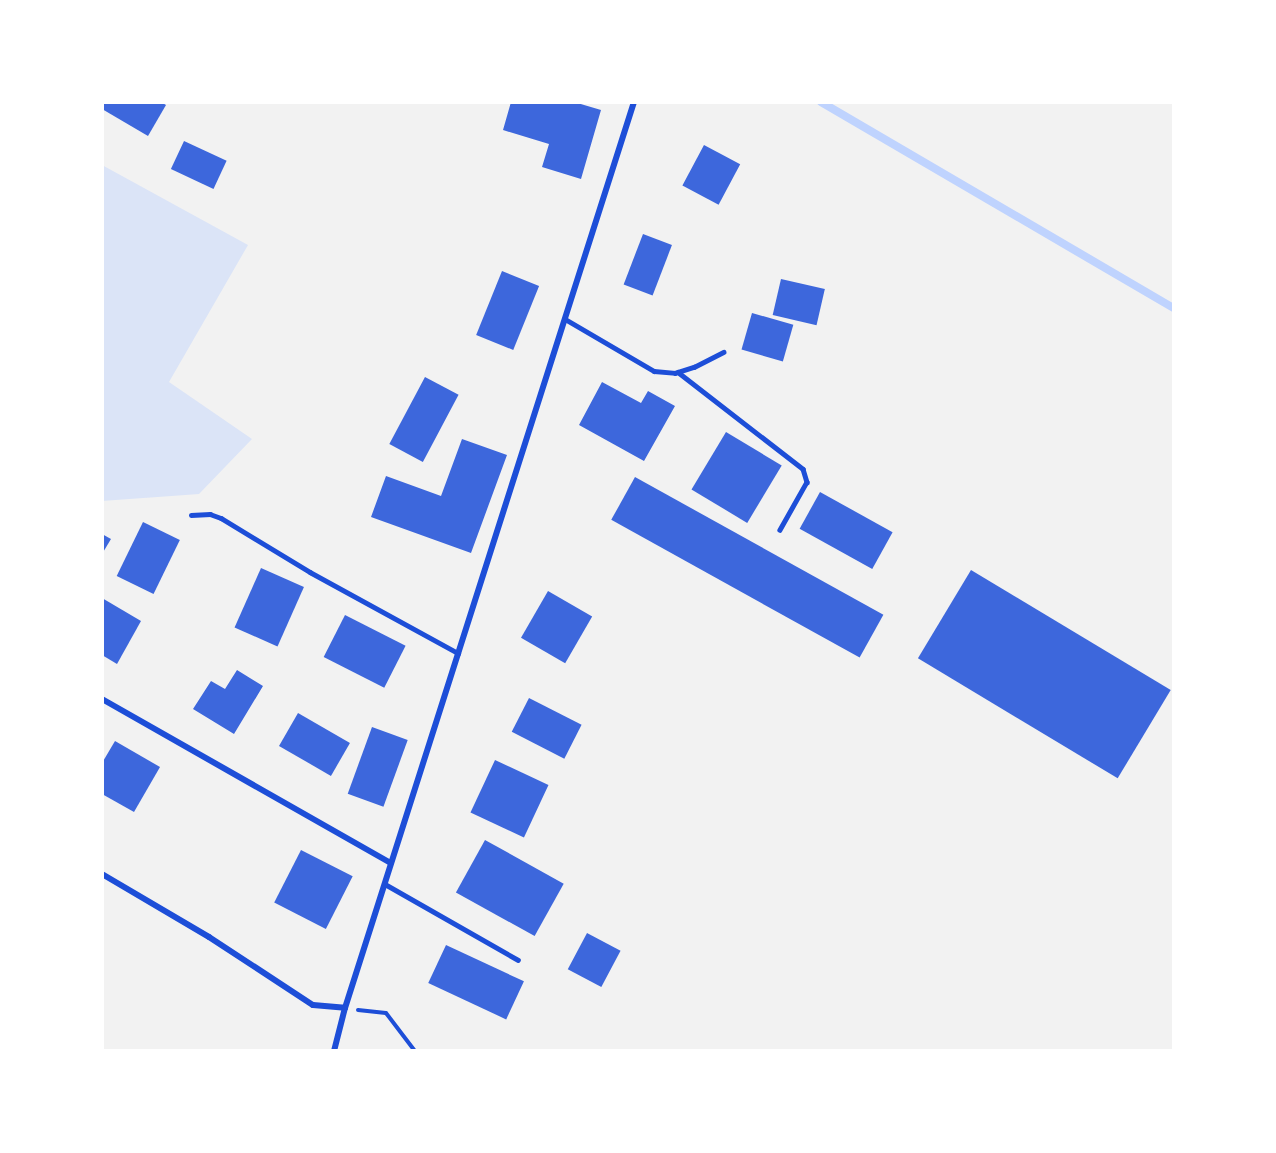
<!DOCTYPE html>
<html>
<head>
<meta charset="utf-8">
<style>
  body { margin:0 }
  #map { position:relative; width:1276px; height:1153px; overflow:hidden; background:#f2f2f2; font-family:Literata,serif }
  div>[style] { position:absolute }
  .green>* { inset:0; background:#dbe4f7 }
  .stream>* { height:8px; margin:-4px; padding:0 4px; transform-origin:4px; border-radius:4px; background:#bfd3fe }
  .building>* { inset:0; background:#3d67dc; transform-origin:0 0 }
  .path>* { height:4px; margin:-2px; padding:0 2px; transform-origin:2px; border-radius:2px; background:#1d4ed8 }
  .service>* { height:4.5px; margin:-2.25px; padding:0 2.25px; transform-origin:2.25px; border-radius:2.25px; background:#1d4ed8 }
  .minor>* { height:6px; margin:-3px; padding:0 3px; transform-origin:3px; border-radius:3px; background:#1d4ed8 }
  span { translate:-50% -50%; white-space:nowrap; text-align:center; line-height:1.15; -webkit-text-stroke:6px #fff; paint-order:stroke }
  .frame { position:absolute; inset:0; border:104px solid #fff; pointer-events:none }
</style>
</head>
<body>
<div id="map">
  <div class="green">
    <i style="clip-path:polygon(102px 165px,248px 245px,169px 382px,252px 439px,199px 494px,102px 501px)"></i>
  </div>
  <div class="stream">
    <i style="left:821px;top:102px;width:409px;rotate:30.3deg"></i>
  </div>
  <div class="building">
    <i style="clip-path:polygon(102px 102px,161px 102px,166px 105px,148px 136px,102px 109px)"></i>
    <i style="clip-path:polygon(511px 102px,574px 102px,601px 110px,581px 179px,542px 167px,549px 144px,503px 130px)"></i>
    <i style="left:184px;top:141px;width:47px;height:31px;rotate:25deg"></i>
    <i style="left:704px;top:145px;width:41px;height:46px;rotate:28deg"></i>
    <i style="left:643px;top:234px;width:31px;height:54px;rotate:21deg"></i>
    <i style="left:502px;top:271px;width:40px;height:69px;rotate:22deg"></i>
    <i style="left:781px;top:279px;width:45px;height:37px;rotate:13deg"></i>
    <i style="left:752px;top:313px;width:43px;height:38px;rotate:16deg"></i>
    <i style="left:425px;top:377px;width:38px;height:76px;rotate:28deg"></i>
    <i style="clip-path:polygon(602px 382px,641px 403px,648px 391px,675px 406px,644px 461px,579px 425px)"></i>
    <i style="left:726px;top:432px;width:65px;height:67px;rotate:31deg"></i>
    <i style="clip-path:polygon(462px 439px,507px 455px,471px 553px,371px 517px,386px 476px,441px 496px)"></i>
    <i style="left:635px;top:477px;width:284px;height:49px;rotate:29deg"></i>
    <i style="left:820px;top:492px;width:83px;height:42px;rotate:29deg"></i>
    <i style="left:143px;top:522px;width:41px;height:60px;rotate:26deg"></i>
    <i style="clip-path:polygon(102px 534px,111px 539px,102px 554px)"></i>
    <i style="left:261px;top:568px;width:47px;height:65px;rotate:24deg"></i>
    <i style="left:971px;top:570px;width:233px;height:103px;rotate:31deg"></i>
    <i style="left:548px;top:591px;width:51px;height:54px;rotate:30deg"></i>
    <i style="clip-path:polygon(102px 598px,141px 621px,117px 664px,102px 655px)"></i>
    <i style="left:345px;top:615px;width:68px;height:47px;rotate:27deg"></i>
    <i style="clip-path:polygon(237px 670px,263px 686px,234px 734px,193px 709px,211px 681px,225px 689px)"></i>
    <i style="left:529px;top:698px;width:59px;height:38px;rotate:27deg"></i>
    <i style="left:298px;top:713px;width:60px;height:38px;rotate:30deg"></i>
    <i style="left:372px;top:727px;width:38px;height:71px;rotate:20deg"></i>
    <i style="clip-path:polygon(115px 741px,160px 767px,134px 812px,102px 794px,102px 763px)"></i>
    <i style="left:495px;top:760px;width:59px;height:58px;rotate:25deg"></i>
    <i style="left:485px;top:840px;width:90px;height:60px;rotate:29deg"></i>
    <i style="left:301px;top:850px;width:58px;height:59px;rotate:27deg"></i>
    <i style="left:587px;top:933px;width:38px;height:41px;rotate:28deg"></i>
    <i style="left:446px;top:945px;width:86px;height:42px;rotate:25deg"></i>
  </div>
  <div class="path">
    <i style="left:358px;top:1010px;width:28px;rotate:6deg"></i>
    <i style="left:386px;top:1013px;width:48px;rotate:52.7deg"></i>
  </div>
  <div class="service">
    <i style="left:565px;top:319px;width:103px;rotate:30.3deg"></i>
    <i style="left:654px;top:371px;width:21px;rotate:5deg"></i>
    <i style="left:675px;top:373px;width:20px;rotate:-18deg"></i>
    <i style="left:694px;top:367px;width:33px;rotate:-27deg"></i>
    <i style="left:678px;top:372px;width:158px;rotate:37.8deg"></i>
    <i style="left:803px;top:469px;width:14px;rotate:73deg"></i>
    <i style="left:807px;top:482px;width:55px;rotate:119.4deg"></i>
    <i style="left:191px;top:515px;width:19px;rotate:-3deg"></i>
    <i style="left:210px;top:514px;width:12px;rotate:20deg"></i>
    <i style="left:221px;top:518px;width:104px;rotate:31.2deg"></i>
    <i style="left:310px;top:572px;width:169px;rotate:28.7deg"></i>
    <i style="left:385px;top:884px;width:153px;rotate:29.7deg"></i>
  </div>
  <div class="minor">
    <i style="left:102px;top:699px;width:332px;rotate:29.6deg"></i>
    <i style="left:102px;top:874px;width:124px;rotate:30.5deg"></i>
    <i style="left:209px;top:937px;width:124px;rotate:33.2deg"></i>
    <i style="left:313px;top:1005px;width:32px;rotate:5deg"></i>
    <i style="left:334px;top:1051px;width:44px;rotate:-75.7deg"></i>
    <i style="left:345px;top:1008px;width:951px;rotate:-72.31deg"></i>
  </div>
  <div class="frame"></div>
</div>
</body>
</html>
